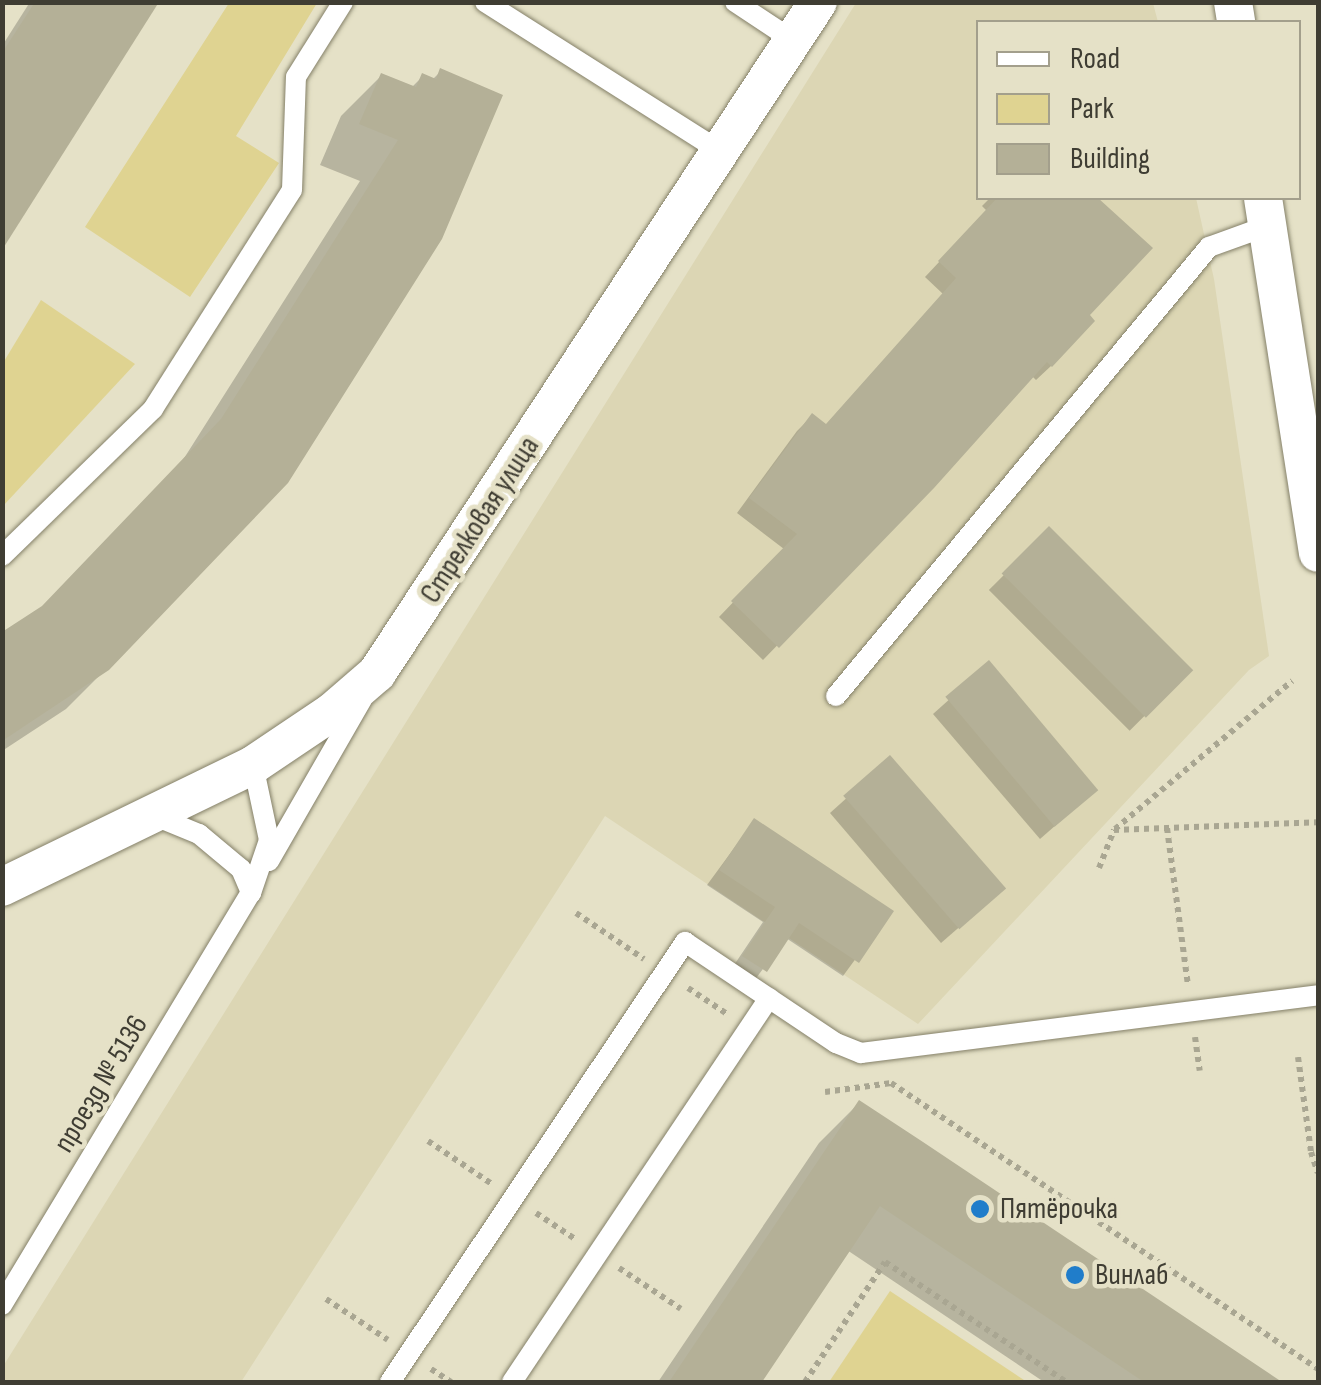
<!DOCTYPE html>
<html>
<head>
<meta charset="utf-8">
<style>
  body { margin:0 }
  #map { position:relative; width:1321px; height:1385px; overflow:hidden; background:#e5e1c7; font-family:"Sofia Sans Condensed",sans-serif }
  div>[style] { position:absolute }
  .built>* { inset:0; background:#dcd6b4 }
  .green>* { inset:0; background:#dfd391 }
  .shadow>* { inset:0; background:#0003; transform-origin:0 0 }
  .building>* { inset:0; background:#b4b097; transform-origin:0 0 }
  .path>* { height:6px; margin-top:-3px; transform-origin:0; background:repeating-linear-gradient(90deg,#a9a692 0 5px,transparent 0 10px) }
  .roads { filter:drop-shadow(0 0 2px #848068) drop-shadow(0 0 2px #848068) }
  .lane>* { height:20px; margin:-10px; padding:0 10px; transform-origin:10px; border-radius:10px; background:#fff }
  .street>* { height:38px; margin:-19px; padding:0 19px; transform-origin:19px; border-radius:19px; background:#fff }
  .dots>* { width:28px; height:28px; translate:-50% -50%; box-sizing:border-box; border:5px solid #e5e1c7; border-radius:50% }
  span { translate:-50% -50%; white-space:nowrap; text-align:center; line-height:1.15; -webkit-text-stroke:9px #e5e1c7; paint-order:stroke }
  .street-label { font-size:30px; color:#3f3d33 }
  .poi-label { font-size:30px; color:#3f3d33 }
  .left { translate:0 -50%; text-align:left }
  .frame { position:absolute; inset:0; border:5px solid #3f3d33; pointer-events:none }
  .legend { position:absolute; left:976px; top:20px; width:325px; height:180px; box-sizing:border-box; background:#e5e1c7; border:2px solid #a39f8c; margin:0; padding:12px 18px; list-style:none; font-size:30px; color:#3f3d33 }
  .legend li { display:flex; align-items:center; gap:20px; height:50px }
  .legend b { width:50px; border:2px solid #a39f8c }
</style>
</head>
<body>
<div id="map">
  <div class="built">
    <i style="clip-path:polygon(856px 3px,1153px 3px,1158px 22px,978px 22px,978px 198px,1196px 198px,1214px 279px,1269px 656px,1249px 670px,918px 1024px,605px 816px,241px 1382px,3px 1382px,2px 1368px)"></i>
  </div>
  <div class="green">
    <i style="clip-path:polygon(229px 3px,317px 3px,236px 136px,279px 163px,190px 297px,85px 227px)"></i>
    <i style="clip-path:polygon(41px 300px,135px 364px,3px 506px,3px 363px)"></i>
    <i style="clip-path:polygon(890px 1291px,1027px 1382px,829px 1382px)"></i>
  </div>
  <div class="shadow">
    <i style="clip-path:polygon(30px 2px,156px 2px,2px 245px,2px 46px)"></i>
    <i style="clip-path:polygon(441px 71px,107px 668px,66px 709px,2px 751px,2px 634px,39px 611px,181px 463px,360px 181px,320px 165px,341px 116px,381px 76px,411px 88px,423px 76px,432px 80px)"></i>
    <i style="clip-path:polygon(990px 198px,1095px 198px,1149px 248px,1086px 316px,1051px 366px,1036px 380px,1031px 375px,928px 490px,763px 660px,719px 617px,784px 549px,737px 513px,797px 431px,812px 416px,825px 426px,943px 294px,925px 277px,987px 211px,982px 206px)"></i>
    <i style="left:1049px;top:530px;width:199px;height:85px;rotate:45deg"></i>
    <i style="clip-path:polygon(989px 664px,1080px 804px,1040px 839px,933px 714px)"></i>
    <i style="clip-path:polygon(890px 759px,987px 903px,941px 943px,830px 813px)"></i>
    <i style="clip-path:polygon(754px 821px,890px 912px,843px 976px,786px 938px,751px 985px,730px 971px,763px 922px,707px 885px)"></i>
    <i style="clip-path:polygon(859px 1103px,1277px 1382px,1044px 1382px,847px 1250px,759px 1382px,658px 1382px,819px 1143px)"></i>
  </div>
  <div class="building">
    <i style="clip-path:polygon(35px 2px,159px 2px,2px 250px,2px 53px)"></i>
    <i style="clip-path:polygon(440px 68px,503px 95px,442px 239px,288px 483px,109px 670px,2px 741px,2px 632px,42px 606px,221px 419px,398px 140px,359px 124px,381px 73px,416px 87px,422px 73px,436px 79px)"></i>
    <i style="clip-path:polygon(997px 198px,1098px 198px,1153px 248px,1090px 315px,1095px 321px,1052px 367px,1047px 362px,934px 488px,779px 648px,731px 601px,797px 534px,749px 498px,812px 413px,826px 424px,956px 278px,938px 261px)"></i>
    <i style="left:1049px;top:526px;width:204px;height:67px;rotate:45deg"></i>
    <i style="left:989px;top:660px;width:170px;height:57px;rotate:50deg"></i>
    <i style="left:890px;top:755px;width:177px;height:62px;rotate:49deg"></i>
    <i style="clip-path:polygon(754px 818px,894px 911px,859px 963px,799px 923px,767px 972px,742px 956px,775px 907px,719px 870px)"></i>
    <i style="clip-path:polygon(859px 1100px,923px 1142px,1282px 1382px,1144px 1382px,880px 1206px,762px 1382px,669px 1382px)"></i>
  </div>
  <div class="path">
    <i style="left:1167px;top:828px;width:158px;rotate:82.4deg"></i>
    <i style="left:1115px;top:829px;width:231px;rotate:-39.9deg"></i>
    <i style="left:1099px;top:868px;width:41px;rotate:-68.5deg"></i>
    <i style="left:1114px;top:830px;width:204px;rotate:-2.2deg"></i>
    <i style="left:576px;top:913px;width:82px;rotate:34.1deg"></i>
    <i style="left:688px;top:988px;width:47px;rotate:33.7deg"></i>
    <i style="left:1195px;top:1037px;width:34px;rotate:82deg"></i>
    <i style="left:1298px;top:1057px;width:96px;rotate:82.2deg"></i>
    <i style="left:1311px;top:1152px;width:22px;rotate:72deg"></i>
    <i style="left:825px;top:1092px;width:67px;rotate:-7.8deg"></i>
    <i style="left:891px;top:1083px;width:514px;rotate:33.81deg"></i>
    <i style="left:428px;top:1141px;width:77px;rotate:33.9deg"></i>
    <i style="left:536px;top:1213px;width:47px;rotate:33.7deg"></i>
    <i style="left:619px;top:1268px;width:74px;rotate:33.5deg"></i>
    <i style="left:326px;top:1299px;width:74px;rotate:33.5deg"></i>
    <i style="left:431px;top:1369px;width:24px;rotate:33deg"></i>
    <i style="left:805px;top:1382px;width:144px;rotate:-56.3deg"></i>
    <i style="left:885px;top:1262px;width:217px;rotate:33.5deg"></i>
  </div>
  <div class="roads">
    <div class="lane">
      <i style="left:485px;top:2px;width:280px;rotate:32.4deg"></i>
      <i style="left:735px;top:2px;width:71px;rotate:33.5deg"></i>
      <i style="left:2px;top:556px;width:211px;rotate:-44.2deg"></i>
      <i style="left:153px;top:409px;width:259px;rotate:-57.6deg"></i>
      <i style="left:292px;top:190px;width:113px;rotate:-88deg"></i>
      <i style="left:296px;top:77px;width:89px;rotate:-57.9deg"></i>
      <i style="left:836px;top:696px;width:584px;rotate:-50.28deg"></i>
      <i style="left:1209px;top:247px;width:62px;rotate:-19.9deg"></i>
      <i style="left:155px;top:816px;width:48px;rotate:22.2deg"></i>
      <i style="left:199px;top:834px;width:55px;rotate:39.8deg"></i>
      <i style="left:241px;top:869px;width:26px;rotate:67deg"></i>
      <i style="left:269px;top:861px;width:187px;rotate:-60.1deg"></i>
      <i style="left:2px;top:1305px;width:481px;rotate:-58.9deg"></i>
      <i style="left:251px;top:893px;width:56px;rotate:-71.2deg"></i>
      <i style="left:269px;top:840px;width:77px;rotate:-102deg"></i>
      <i style="left:390px;top:1382px;width:530px;rotate:-56.16deg"></i>
      <i style="left:685px;top:942px;width:182px;rotate:33.8deg"></i>
      <i style="left:836px;top:1043px;width:27px;rotate:22deg"></i>
      <i style="left:861px;top:1053px;width:461px;rotate:-7.2deg"></i>
      <i style="left:512px;top:1382px;width:462px;rotate:-56.2deg"></i>
    </div>
    <div class="street">
      <i style="left:1233px;top:2px;width:20px;rotate:81deg"></i>
      <i style="left:1263px;top:198px;width:359px;rotate:81.2deg"></i>
      <i style="left:2px;top:887px;width:279px;rotate:-25.9deg"></i>
      <i style="left:253px;top:765px;width:95px;rotate:-33.9deg"></i>
      <i style="left:332px;top:712px;width:60px;rotate:-40.9deg"></i>
      <i style="left:377px;top:673px;width:803px;rotate:-56.69deg"></i>
    </div>
  </div>
  <div class="dots">
    <i style="left:980px;top:1209px;background:#207dca"></i>
    <i style="left:1075px;top:1275px;background:#207dca"></i>
  </div>
  <div class="street-label">
    <span style="left:480px;top:520px;rotate:-57deg">Стрелковая улица</span>
    <span style="left:101px;top:1084px;rotate:-59deg">проезд № 5136</span>
  </div>
  <div class="poi-label">
    <span class="left" style="left:1000px;top:1209px">Пятёрочка</span>
    <span class="left" style="left:1095px;top:1275px">Винлаб</span>
  </div>
  <div class="frame"></div>
  <ul class="legend">
  <li><b style="height:12px;background:#fff"></b>Road</li>
  <li><b style="height:28px;background:#dfd391"></b>Park</li>
  <li><b style="height:28px;background:#b4b097"></b>Building</li>
  </ul>
</div>
</body>
</html>
